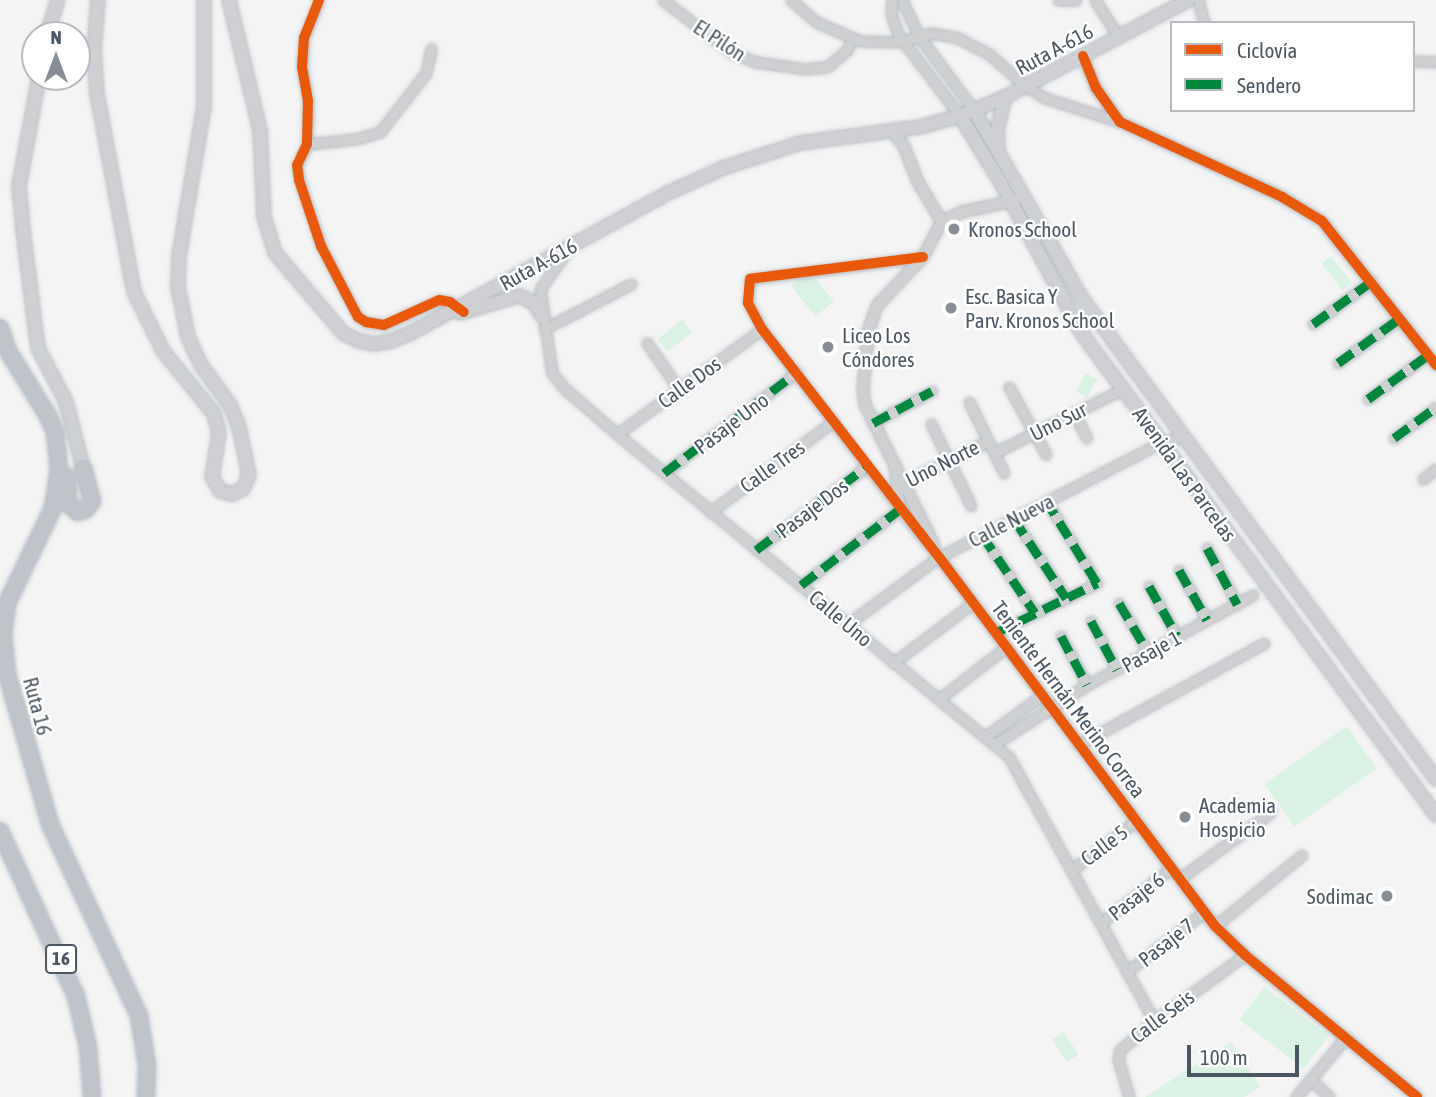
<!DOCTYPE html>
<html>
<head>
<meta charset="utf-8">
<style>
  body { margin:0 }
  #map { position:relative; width:1436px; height:1097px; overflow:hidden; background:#f4f4f4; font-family:"Asap Condensed",sans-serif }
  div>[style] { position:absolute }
  .green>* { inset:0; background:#d9f2e3; transform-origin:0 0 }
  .roads { filter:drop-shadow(0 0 2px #b9bec3) drop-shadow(0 0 2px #b9bec3) }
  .minor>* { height:9px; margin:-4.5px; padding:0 4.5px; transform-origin:4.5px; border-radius:4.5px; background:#ced0d2 }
  .tertiary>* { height:10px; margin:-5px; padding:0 5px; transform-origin:5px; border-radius:5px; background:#ced0d2 }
  .secondary>* { height:12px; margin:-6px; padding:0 6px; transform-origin:6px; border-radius:6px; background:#ced0d4 }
  .motorway>* { height:16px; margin:-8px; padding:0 8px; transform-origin:8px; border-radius:8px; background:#bec4c9 }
  .quiet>* { height:9px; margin-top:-4.5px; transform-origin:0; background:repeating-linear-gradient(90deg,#00873e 0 18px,transparent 0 27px) }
  .cycleway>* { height:10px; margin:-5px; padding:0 5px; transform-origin:5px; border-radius:5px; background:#e8590c }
  .dots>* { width:19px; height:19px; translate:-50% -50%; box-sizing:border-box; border:4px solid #fff; border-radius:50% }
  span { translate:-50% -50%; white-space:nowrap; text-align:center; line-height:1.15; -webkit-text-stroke:5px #fff; paint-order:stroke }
  .shield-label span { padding:2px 5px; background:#fff; border:2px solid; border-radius:5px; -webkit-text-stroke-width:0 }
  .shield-label { font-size:19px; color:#4a5661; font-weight:700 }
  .street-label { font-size:21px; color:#4a5661 }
  .poi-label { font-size:21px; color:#4a5661 }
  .left { translate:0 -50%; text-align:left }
  .right { translate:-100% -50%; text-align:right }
  .legend { position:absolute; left:1170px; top:21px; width:245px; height:91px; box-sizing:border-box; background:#fff; border:2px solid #b7bbc0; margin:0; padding:9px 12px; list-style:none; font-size:21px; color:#4a5661 }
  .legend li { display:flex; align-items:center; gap:14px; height:35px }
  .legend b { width:35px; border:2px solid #b7bbc0 }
  .north { position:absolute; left:21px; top:21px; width:70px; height:70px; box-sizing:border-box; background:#fff; border:2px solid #b7bbc0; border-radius:50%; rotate:0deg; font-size:19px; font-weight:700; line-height:28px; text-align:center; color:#4a5661 }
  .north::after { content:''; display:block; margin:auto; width:24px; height:32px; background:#868d94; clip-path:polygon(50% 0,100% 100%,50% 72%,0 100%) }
  .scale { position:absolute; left:1187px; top:1045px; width:112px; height:32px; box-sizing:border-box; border:4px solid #4a5661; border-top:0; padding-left:9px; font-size:21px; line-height:24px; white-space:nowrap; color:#4a5661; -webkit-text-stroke:5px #fff; paint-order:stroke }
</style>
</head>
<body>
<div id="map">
  <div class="green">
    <i style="left:1331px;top:256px;width:34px;height:12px;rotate:52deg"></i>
    <i style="left:810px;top:271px;width:39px;height:24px;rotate:52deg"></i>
    <i style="left:682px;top:320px;width:16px;height:31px;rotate:52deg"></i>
    <i style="left:1086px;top:373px;width:13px;height:21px;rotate:29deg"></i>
    <i style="left:1347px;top:726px;width:52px;height:101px;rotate:55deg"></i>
    <i style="left:1264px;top:987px;width:81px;height:41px;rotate:37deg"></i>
    <i style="left:1064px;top:1032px;width:27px;height:14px;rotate:57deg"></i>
    <i style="clip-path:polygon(1231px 1042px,1260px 1086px,1244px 1097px,1145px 1097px)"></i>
  </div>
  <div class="roads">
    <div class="minor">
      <i style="left:319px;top:0;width:41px;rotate:111.5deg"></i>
      <i style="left:304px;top:38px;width:29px;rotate:94deg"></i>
      <i style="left:302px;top:67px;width:34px;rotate:80deg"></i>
      <i style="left:308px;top:100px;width:44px;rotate:91.3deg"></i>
      <i style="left:307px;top:144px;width:23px;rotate:115deg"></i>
      <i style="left:297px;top:165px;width:15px;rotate:82deg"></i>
      <i style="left:299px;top:180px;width:70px;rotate:71.6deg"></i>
      <i style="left:321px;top:246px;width:80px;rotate:62.5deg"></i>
      <i style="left:358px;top:317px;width:9px;rotate:32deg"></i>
      <i style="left:366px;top:322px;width:18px;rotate:9deg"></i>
      <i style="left:384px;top:325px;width:60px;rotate:-24.4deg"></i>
      <i style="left:439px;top:300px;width:11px;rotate:10deg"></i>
      <i style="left:450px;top:302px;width:14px;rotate:36deg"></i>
      <i style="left:663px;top:0;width:87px;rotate:37.5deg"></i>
      <i style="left:732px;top:53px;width:26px;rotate:21deg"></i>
      <i style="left:756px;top:62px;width:49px;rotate:8.1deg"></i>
      <i style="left:805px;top:69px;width:22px;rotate:-5deg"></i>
      <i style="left:827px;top:67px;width:26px;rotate:-40deg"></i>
      <i style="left:847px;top:50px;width:12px;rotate:-66deg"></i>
      <i style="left:791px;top:0;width:33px;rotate:41deg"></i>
      <i style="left:816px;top:22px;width:48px;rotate:23.4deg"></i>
      <i style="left:860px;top:41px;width:40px;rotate:1.4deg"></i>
      <i style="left:900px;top:42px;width:32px;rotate:-16deg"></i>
      <i style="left:931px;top:33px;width:27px;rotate:10deg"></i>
      <i style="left:958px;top:38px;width:35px;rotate:27deg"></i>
      <i style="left:989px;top:54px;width:47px;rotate:41.5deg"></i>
      <i style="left:1024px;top:85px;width:25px;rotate:32deg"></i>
      <i style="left:1045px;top:98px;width:79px;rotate:17.7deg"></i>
      <i style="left:892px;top:0;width:14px;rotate:94deg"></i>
      <i style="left:891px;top:14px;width:23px;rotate:70deg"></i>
      <i style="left:899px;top:36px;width:101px;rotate:52.7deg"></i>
      <i style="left:902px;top:0;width:38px;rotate:65deg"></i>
      <i style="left:918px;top:35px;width:94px;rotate:53.3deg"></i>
      <i style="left:1058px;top:0;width:18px"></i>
      <i style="left:1095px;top:0;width:43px;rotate:57.4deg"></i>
      <i style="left:1198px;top:0;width:24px;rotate:75deg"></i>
      <i style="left:1413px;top:61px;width:23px;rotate:2deg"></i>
      <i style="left:307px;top:144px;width:49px;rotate:-5.8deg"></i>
      <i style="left:356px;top:139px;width:25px;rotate:-16deg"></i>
      <i style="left:380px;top:132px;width:75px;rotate:-52.1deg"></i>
      <i style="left:426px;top:73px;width:25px;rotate:-78deg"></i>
      <i style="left:567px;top:251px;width:47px;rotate:125.4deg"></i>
      <i style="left:540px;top:289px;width:85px;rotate:81.9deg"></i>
      <i style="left:552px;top:373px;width:19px;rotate:51deg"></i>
      <i style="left:564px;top:388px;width:70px;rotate:41deg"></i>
      <i style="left:617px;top:434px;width:508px;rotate:39.49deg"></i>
      <i style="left:1009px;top:757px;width:301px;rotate:61.2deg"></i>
      <i style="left:1313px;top:324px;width:73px;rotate:-36.1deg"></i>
      <i style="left:544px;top:329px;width:98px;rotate:-27.3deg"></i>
      <i style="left:647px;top:343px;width:56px;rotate:55.2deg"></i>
      <i style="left:1338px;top:363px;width:77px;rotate:-36deg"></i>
      <i style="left:1009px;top:387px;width:77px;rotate:61.4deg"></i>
      <i style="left:1368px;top:399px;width:74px;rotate:-36.3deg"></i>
      <i style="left:969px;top:402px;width:79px;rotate:63.8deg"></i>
      <i style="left:1074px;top:413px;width:28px;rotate:63deg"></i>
      <i style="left:873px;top:423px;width:67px;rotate:-28.5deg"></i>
      <i style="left:931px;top:424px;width:91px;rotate:64deg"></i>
      <i style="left:617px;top:434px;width:179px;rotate:-35.9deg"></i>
      <i style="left:1394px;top:438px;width:52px;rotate:-36.4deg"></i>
      <i style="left:994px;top:453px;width:144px;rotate:-26.4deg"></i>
      <i style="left:664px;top:473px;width:167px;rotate:-37.2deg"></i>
      <i style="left:1423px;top:479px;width:16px;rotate:-38deg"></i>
      <i style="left:899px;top:485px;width:99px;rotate:-26.3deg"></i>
      <i style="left:710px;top:512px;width:154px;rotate:-36.3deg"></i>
      <i style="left:1014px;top:519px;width:95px;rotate:56.6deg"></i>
      <i style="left:982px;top:535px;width:94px;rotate:55.8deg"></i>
      <i style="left:1207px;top:548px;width:64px;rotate:61.8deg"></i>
      <i style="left:756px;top:550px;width:139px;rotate:-37.1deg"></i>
      <i style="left:1179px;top:570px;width:57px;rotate:60.8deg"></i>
      <i style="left:801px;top:585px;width:125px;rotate:-37.5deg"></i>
      <i style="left:900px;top:509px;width:227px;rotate:-127.5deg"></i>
      <i style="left:762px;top:329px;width:30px;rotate:-118deg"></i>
      <i style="left:748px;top:303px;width:24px;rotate:-85deg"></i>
      <i style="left:750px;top:279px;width:174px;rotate:-7.2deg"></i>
      <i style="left:1149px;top:586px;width:57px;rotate:60.8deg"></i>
      <i style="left:1119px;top:603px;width:57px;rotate:59.4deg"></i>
      <i style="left:1091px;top:621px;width:55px;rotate:62deg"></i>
      <i style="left:849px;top:623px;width:112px;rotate:-36.3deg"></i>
      <i style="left:939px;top:557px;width:251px;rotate:-27.3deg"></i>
      <i style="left:1162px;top:442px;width:23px;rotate:-15deg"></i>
      <i style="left:995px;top:633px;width:114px;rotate:-26.1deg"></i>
      <i style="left:1097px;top:583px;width:95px;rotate:-121.7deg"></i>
      <i style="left:1061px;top:636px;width:55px;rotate:62deg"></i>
      <i style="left:893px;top:663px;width:100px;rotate:-36.9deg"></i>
      <i style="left:939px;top:699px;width:83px;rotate:-37.7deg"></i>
      <i style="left:986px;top:736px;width:68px;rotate:-36deg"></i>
      <i style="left:995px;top:744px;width:109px;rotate:-32.7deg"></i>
      <i style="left:1087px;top:685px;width:189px;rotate:-28.5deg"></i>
      <i style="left:1078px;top:745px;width:212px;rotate:-28.7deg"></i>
      <i style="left:1073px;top:869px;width:79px;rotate:-37.3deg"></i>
      <i style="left:1179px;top:879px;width:114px;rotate:-36.1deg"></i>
      <i style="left:1102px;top:922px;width:86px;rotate:-37.9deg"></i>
      <i style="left:1215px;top:926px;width:112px;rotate:-39.2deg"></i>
      <i style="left:1128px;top:971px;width:96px;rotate:-37.8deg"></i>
      <i style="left:1310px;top:1079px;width:26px;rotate:43deg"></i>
      <i style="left:1129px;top:1097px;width:40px;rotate:-106deg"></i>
      <i style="left:1118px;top:1059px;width:9px;rotate:-77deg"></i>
      <i style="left:1120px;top:1050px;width:45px;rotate:-40.5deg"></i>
      <i style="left:1154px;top:1021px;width:112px;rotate:-36deg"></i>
      <i style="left:1296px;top:1097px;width:78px;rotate:-50.2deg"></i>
    </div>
    <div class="tertiary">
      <i style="left:1083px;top:56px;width:35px;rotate:68deg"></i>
      <i style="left:1096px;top:88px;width:42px;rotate:54.8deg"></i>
      <i style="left:1120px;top:122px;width:179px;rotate:24.8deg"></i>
      <i style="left:1282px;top:197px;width:47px;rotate:31deg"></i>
      <i style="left:1322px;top:221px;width:184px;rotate:51.6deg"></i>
      <i style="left:892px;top:131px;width:19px;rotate:51deg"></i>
      <i style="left:904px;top:146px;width:39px;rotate:69deg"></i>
      <i style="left:918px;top:182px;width:47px;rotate:59deg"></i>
      <i style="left:895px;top:466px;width:43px;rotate:83.4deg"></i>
      <i style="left:900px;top:509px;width:62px;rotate:50.9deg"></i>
      <i style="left:939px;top:557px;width:461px;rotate:53.2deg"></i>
      <i style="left:1215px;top:926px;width:42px;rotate:44deg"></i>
      <i style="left:1245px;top:955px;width:223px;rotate:39.5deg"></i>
      <i style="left:934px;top:545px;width:156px;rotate:-116.2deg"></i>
      <i style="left:865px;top:405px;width:15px;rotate:-98deg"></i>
      <i style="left:863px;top:390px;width:58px;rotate:-85.1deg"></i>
      <i style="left:868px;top:332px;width:28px;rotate:-71deg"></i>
      <i style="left:877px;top:306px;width:67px;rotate:-46.8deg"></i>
      <i style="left:923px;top:257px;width:40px;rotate:-62deg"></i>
      <i style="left:942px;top:222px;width:22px;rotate:-27deg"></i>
      <i style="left:962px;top:212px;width:55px;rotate:-12.5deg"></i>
    </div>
    <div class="secondary">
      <i style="left:98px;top:0;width:50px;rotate:94.6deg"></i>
      <i style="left:94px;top:50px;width:44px;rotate:86.1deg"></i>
      <i style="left:97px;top:94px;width:201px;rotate:79.4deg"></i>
      <i style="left:134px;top:292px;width:66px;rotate:63.8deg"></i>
      <i style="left:163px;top:351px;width:81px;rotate:51deg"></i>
      <i style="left:214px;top:414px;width:20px;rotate:75deg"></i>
      <i style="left:219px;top:433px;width:45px;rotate:99deg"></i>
      <i style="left:212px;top:477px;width:16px;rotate:60deg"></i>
      <i style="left:220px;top:491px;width:12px;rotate:14deg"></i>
      <i style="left:232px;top:494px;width:12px;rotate:-24deg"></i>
      <i style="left:243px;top:489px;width:15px;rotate:-67deg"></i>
      <i style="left:249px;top:475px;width:49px;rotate:-101.8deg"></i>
      <i style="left:239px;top:427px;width:24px;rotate:-112deg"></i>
      <i style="left:230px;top:405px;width:49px;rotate:-125.9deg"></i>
      <i style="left:201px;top:365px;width:31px;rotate:-115deg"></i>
      <i style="left:188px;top:337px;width:51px;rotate:-101.3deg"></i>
      <i style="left:178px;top:287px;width:31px;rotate:-88deg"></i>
      <i style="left:179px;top:256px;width:152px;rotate:-80.5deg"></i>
      <i style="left:204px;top:106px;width:106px;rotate:-90deg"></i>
      <i style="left:229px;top:0;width:134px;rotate:76.6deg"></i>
      <i style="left:260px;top:130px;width:87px;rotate:87.4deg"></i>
      <i style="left:264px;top:217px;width:38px;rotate:73deg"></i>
      <i style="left:275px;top:253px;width:105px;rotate:49.6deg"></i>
      <i style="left:343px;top:333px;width:18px;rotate:27deg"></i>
      <i style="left:359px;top:341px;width:15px;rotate:11deg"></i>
      <i style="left:374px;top:344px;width:18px;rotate:-9deg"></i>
      <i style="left:392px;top:341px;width:23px;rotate:-23deg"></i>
      <i style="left:413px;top:332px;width:290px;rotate:-28.6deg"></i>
      <i style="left:668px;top:193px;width:60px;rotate:-24.4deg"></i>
      <i style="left:723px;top:168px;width:81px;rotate:-18deg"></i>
      <i style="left:800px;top:143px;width:121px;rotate:-7.6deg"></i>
      <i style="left:920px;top:127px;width:41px;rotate:-15.4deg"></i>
      <i style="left:960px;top:116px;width:49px;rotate:-22.9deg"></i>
      <i style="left:1005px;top:97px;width:207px;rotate:-27.9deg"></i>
      <i style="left:47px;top:35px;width:37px;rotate:-73deg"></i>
      <i style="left:39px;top:77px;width:111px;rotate:100.4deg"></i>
      <i style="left:19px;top:186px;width:44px;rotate:84.8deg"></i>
      <i style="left:23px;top:230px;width:119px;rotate:82.8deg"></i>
      <i style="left:38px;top:348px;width:61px;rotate:62.6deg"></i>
      <i style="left:66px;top:402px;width:67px;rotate:75.3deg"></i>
      <i style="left:974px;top:110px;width:215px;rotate:60.2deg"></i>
      <i style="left:1081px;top:297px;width:599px;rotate:53.63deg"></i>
      <i style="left:960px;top:116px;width:79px;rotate:58.5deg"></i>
      <i style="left:1001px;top:183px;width:173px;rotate:61.7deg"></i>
      <i style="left:1083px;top:335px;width:596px;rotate:53.67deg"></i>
      <i style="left:998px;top:147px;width:17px;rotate:-93deg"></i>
      <i style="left:997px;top:130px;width:34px;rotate:-76deg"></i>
      <i style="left:460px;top:313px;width:61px;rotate:-16.1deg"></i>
      <i style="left:519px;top:296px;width:15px;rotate:23deg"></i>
      <i style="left:533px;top:302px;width:17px;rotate:57deg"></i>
    </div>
    <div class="motorway">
      <i style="left:0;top:328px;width:24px;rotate:71deg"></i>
      <i style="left:8px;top:351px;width:76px;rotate:58.4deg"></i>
      <i style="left:48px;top:416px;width:17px;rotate:66deg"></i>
      <i style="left:55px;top:432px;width:36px;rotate:84deg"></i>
      <i style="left:59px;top:468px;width:40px;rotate:98.5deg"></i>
      <i style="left:53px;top:508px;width:106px;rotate:115.8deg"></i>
      <i style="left:7px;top:603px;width:31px;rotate:97deg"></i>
      <i style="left:3px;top:634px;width:40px;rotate:84.3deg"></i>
      <i style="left:7px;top:674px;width:156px;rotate:74deg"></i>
      <i style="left:50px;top:824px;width:212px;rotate:65.1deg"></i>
      <i style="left:139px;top:1016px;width:50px;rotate:80.7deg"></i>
      <i style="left:147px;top:1065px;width:32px;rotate:92deg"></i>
      <i style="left:67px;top:477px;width:26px;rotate:88deg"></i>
      <i style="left:68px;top:503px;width:13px;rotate:45deg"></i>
      <i style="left:77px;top:512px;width:8px;rotate:-14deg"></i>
      <i style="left:85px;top:510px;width:11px;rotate:-52deg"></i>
      <i style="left:92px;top:501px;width:35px;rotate:-105deg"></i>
      <i style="left:0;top:831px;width:182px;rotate:65.3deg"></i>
      <i style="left:76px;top:996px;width:52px;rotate:76.8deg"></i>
      <i style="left:88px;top:1047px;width:50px;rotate:85.4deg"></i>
    </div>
  </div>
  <div class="quiet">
    <i style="left:1313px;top:324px;width:73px;rotate:-36.1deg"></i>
    <i style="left:1338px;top:363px;width:77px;rotate:-36deg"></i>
    <i style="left:1368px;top:399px;width:74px;rotate:-36.3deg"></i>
    <i style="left:873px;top:423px;width:67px;rotate:-28.5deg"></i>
    <i style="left:1394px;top:438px;width:52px;rotate:-36.4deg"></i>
    <i style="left:664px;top:473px;width:167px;rotate:-37.2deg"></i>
    <i style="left:1014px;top:519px;width:95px;rotate:56.6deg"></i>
    <i style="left:982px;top:535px;width:94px;rotate:55.8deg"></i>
    <i style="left:1207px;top:548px;width:64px;rotate:61.8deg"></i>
    <i style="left:756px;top:550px;width:139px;rotate:-37.1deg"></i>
    <i style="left:1179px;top:570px;width:57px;rotate:60.8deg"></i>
    <i style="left:801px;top:585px;width:125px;rotate:-37.5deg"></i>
    <i style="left:1149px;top:586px;width:57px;rotate:60.8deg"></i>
    <i style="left:1119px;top:603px;width:57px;rotate:59.4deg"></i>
    <i style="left:1091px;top:621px;width:55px;rotate:62deg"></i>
    <i style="left:995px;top:633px;width:114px;rotate:-26.1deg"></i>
    <i style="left:1097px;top:583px;width:95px;rotate:-121.7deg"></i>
    <i style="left:1061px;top:636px;width:55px;rotate:62deg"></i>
  </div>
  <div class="cycleway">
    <i style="left:319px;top:0;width:41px;rotate:111.5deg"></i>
    <i style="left:304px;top:38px;width:29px;rotate:94deg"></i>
    <i style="left:302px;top:67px;width:34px;rotate:80deg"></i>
    <i style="left:308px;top:100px;width:44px;rotate:91.3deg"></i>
    <i style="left:307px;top:144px;width:23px;rotate:115deg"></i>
    <i style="left:297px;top:165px;width:15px;rotate:82deg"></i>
    <i style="left:299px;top:180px;width:70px;rotate:71.6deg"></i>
    <i style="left:321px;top:246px;width:80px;rotate:62.5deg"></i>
    <i style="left:358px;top:317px;width:9px;rotate:32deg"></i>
    <i style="left:366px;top:322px;width:18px;rotate:9deg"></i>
    <i style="left:384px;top:325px;width:60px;rotate:-24.4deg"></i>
    <i style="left:439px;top:300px;width:11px;rotate:10deg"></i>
    <i style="left:450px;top:302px;width:17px;rotate:36deg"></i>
    <i style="left:1083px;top:56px;width:35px;rotate:68deg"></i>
    <i style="left:1096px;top:88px;width:42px;rotate:54.8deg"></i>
    <i style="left:1120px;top:122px;width:179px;rotate:24.8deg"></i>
    <i style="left:1282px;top:197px;width:47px;rotate:31deg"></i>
    <i style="left:1322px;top:221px;width:184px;rotate:51.6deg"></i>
    <i style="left:923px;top:257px;width:174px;rotate:172.8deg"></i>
    <i style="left:750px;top:279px;width:24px;rotate:95deg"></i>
    <i style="left:748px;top:303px;width:30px;rotate:62deg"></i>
    <i style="left:762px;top:329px;width:289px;rotate:52.2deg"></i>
    <i style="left:939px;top:557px;width:461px;rotate:53.2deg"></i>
    <i style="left:1215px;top:926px;width:42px;rotate:44deg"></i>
    <i style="left:1245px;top:955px;width:223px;rotate:39.5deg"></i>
  </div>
  <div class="dots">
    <i style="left:954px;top:229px;background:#868d94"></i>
    <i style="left:951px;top:308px;background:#868d94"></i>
    <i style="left:828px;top:347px;background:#868d94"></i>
    <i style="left:1185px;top:817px;background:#868d94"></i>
    <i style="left:1387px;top:896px;background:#868d94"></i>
  </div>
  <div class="shield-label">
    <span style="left:61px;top:959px">16</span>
  </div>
  <div class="street-label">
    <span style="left:720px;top:40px;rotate:33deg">El Pilón</span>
    <span style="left:1054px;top:49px;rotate:-28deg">Ruta A-616</span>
    <span style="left:538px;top:264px;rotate:-29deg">Ruta A-616</span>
    <span style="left:689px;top:382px;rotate:-36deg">Calle Dos</span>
    <span style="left:1058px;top:421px;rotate:-27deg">Uno Sur</span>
    <span style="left:731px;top:423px;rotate:-37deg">Pasaje Uno</span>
    <span style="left:942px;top:463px;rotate:-27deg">Uno Norte</span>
    <span style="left:772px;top:466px;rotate:-36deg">Calle Tres</span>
    <span style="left:1185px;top:474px;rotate:54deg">Avenida Las Parcelas</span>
    <span style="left:812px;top:508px;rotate:-37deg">Pasaje Dos</span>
    <span style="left:1011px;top:520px;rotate:-27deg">Calle Nueva</span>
    <span style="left:841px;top:618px;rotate:40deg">Calle Uno</span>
    <span style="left:1151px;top:651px;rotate:-29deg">Pasaje 1</span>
    <span style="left:1069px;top:699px;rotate:53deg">Teniente Hernán Merino Correa</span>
    <span style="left:38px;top:706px;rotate:75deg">Ruta 16</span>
    <span style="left:1104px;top:845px;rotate:-37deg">Calle 5</span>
    <span style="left:1136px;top:896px;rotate:-38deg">Pasaje 6</span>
    <span style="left:1166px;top:942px;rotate:-38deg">Pasaje 7</span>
    <span style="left:1162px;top:1016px;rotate:-37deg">Calle Seis</span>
  </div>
  <div class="poi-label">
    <span class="left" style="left:968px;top:229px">Kronos School</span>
    <span class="left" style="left:965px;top:308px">Esc. Basica Y<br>Parv. Kronos School</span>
    <span class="left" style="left:842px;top:347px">Liceo Los<br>Cóndores</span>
    <span class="left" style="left:1199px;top:817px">Academia<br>Hospicio</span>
    <span class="right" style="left:1373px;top:896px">Sodimac</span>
  </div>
  <ul class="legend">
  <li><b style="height:9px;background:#e8590c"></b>Ciclovía</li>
  <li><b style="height:9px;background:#00873e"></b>Sendero</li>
  </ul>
  <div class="north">N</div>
  <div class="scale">100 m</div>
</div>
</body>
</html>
